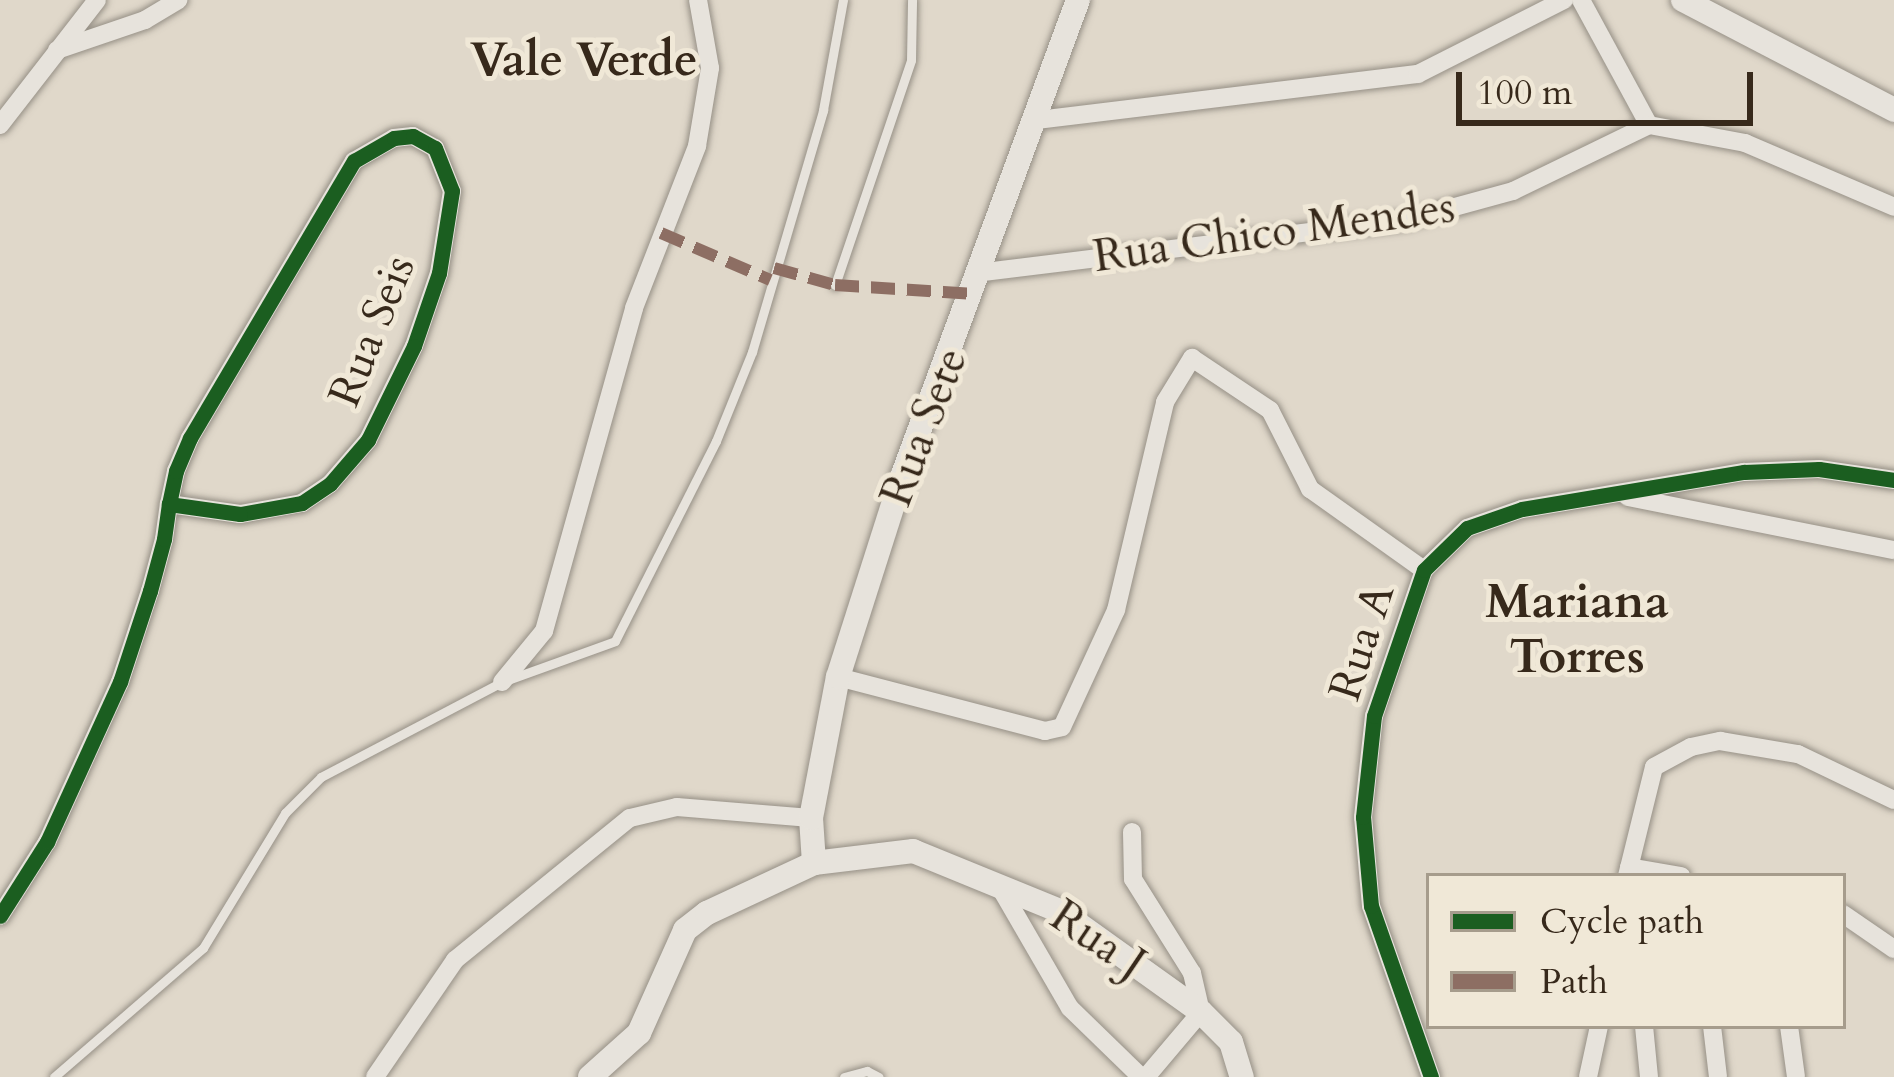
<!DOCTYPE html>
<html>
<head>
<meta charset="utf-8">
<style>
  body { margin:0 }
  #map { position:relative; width:1894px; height:1077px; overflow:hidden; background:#e0d8ca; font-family:Cardo,serif }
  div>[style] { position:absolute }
  .roads { filter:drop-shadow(0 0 3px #969086) drop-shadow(0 0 3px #969086) }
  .service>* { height:9px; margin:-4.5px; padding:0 4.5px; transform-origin:4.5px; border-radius:4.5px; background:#e7e3dc }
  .minor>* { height:18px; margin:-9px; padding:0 9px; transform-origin:9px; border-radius:9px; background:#e7e3dc }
  .tertiary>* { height:24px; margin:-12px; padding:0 12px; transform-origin:12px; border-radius:12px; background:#e7e3dc }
  .quiet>* { height:12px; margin-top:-6px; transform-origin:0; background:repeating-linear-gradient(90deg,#8d6e63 0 24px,transparent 0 36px) }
  .cycleway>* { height:15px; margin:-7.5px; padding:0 7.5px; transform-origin:7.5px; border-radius:7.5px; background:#1b5e20 }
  span { translate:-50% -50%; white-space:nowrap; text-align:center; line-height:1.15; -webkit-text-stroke:10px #f0e8d7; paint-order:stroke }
  .street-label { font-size:45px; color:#37291b }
  .neighbourhood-label { font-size:48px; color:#37291b; font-weight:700 }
  .legend { position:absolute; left:1426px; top:873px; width:420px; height:156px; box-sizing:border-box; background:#f0e8d7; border:3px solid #a69c8c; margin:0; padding:15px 21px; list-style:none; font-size:36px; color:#37291b }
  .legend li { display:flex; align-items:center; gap:24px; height:60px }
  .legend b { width:60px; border:3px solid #a69c8c }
  .scale { position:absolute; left:1456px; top:72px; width:297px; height:54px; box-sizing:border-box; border:6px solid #37291b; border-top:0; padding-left:15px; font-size:36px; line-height:42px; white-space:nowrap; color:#37291b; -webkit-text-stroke:9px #f0e8d7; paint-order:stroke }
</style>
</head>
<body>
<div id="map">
  <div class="roads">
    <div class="service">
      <i style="left:835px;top:285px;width:237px;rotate:-71.3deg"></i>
      <i style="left:911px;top:60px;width:60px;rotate:-89deg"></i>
      <i style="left:54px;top:1077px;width:197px;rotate:-40.9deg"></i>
      <i style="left:203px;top:948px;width:158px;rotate:-58.7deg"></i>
      <i style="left:285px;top:813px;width:51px;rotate:-45deg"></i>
      <i style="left:321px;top:777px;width:204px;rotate:-27.7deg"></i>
      <i style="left:502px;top:682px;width:120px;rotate:-19.9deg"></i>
      <i style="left:615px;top:641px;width:224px;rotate:-63.2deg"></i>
      <i style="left:716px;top:441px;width:96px;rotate:-68deg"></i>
      <i style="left:752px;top:352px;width:252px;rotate:-73.6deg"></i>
      <i style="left:823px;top:110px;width:112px;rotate:-79.7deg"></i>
      <i style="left:844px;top:1077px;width:24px;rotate:-15deg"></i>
      <i style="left:867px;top:1071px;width:13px;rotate:27deg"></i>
    </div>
    <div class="minor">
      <i style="left:1581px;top:0;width:142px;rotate:61.5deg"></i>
      <i style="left:57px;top:50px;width:93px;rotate:-18.8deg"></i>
      <i style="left:145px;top:20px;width:39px;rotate:-31deg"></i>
      <i style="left:1037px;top:120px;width:384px;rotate:-6.9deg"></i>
      <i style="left:1418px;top:74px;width:164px;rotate:-26.9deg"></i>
      <i style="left:0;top:125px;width:158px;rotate:-52.2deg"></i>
      <i style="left:984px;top:272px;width:426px;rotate:-7deg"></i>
      <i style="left:1407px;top:220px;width:110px;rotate:-15.3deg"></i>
      <i style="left:1513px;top:191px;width:151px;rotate:-25.9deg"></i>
      <i style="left:1649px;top:125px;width:98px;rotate:10.6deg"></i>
      <i style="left:1745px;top:143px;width:162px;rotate:23.2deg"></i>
      <i style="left:1628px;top:497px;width:271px;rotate:11.3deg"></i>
      <i style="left:838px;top:677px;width:214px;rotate:14.6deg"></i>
      <i style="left:1045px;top:731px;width:17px;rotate:-13deg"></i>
      <i style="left:1062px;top:727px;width:129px;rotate:-65.2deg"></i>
      <i style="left:1116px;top:610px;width:214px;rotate:-76.7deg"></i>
      <i style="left:1165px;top:402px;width:52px;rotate:-58.5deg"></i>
      <i style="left:1192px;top:358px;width:94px;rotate:33.7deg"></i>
      <i style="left:1270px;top:410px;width:89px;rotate:63.1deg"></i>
      <i style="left:1310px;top:489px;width:140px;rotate:35.4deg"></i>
      <i style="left:502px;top:682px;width:66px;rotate:-50.5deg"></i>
      <i style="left:544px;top:631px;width:335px;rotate:-74.4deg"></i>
      <i style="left:634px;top:308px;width:174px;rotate:-68.7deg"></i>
      <i style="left:697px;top:146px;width:79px;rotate:-80.5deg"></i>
      <i style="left:710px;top:68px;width:69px;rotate:-100deg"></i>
      <i style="left:1132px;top:832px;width:47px;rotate:88.8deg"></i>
      <i style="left:1133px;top:879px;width:111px;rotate:57.9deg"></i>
      <i style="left:1192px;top:973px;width:40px;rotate:77deg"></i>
      <i style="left:1201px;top:1012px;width:85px;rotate:130.2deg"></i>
      <i style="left:1629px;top:867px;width:53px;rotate:9.8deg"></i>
      <i style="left:1627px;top:876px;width:112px;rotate:-76.1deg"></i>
      <i style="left:1654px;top:767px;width:42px;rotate:-28.4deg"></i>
      <i style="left:1691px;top:747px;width:30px;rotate:-12deg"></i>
      <i style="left:1720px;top:741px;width:79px;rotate:9.5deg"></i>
      <i style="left:1798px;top:754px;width:106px;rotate:25.6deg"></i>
      <i style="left:998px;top:884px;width:143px;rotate:59.9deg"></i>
      <i style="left:1070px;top:1008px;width:99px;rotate:44.2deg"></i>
      <i style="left:1843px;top:914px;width:62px;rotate:34.5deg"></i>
      <i style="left:0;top:916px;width:88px;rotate:-57.6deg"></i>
      <i style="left:47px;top:842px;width:176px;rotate:-65.5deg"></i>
      <i style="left:120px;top:682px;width:96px;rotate:-71.8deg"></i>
      <i style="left:150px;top:591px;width:54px;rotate:-74.9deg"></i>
      <i style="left:164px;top:539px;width:35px;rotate:-82deg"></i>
      <i style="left:169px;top:504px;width:34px;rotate:-78deg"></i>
      <i style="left:176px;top:471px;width:36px;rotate:-67deg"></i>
      <i style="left:190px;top:438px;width:322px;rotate:-59.4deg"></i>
      <i style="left:354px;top:161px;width:46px;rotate:-29.9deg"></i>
      <i style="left:394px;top:138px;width:19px;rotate:-6deg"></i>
      <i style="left:413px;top:136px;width:25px;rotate:29deg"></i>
      <i style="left:435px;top:148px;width:46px;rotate:68.4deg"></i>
      <i style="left:452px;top:191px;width:83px;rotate:99deg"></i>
      <i style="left:439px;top:273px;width:77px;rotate:108.9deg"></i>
      <i style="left:414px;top:346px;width:105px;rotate:116.1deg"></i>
      <i style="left:368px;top:440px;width:58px;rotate:130.8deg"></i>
      <i style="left:330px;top:484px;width:34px;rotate:146deg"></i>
      <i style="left:302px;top:503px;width:63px;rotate:169.9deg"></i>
      <i style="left:240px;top:514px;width:72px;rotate:-172deg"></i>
      <i style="left:1644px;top:1026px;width:51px;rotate:84.4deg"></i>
      <i style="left:1712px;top:1026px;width:51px;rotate:83.3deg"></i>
      <i style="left:1789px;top:1026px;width:51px;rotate:82.2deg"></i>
      <i style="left:375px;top:1077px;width:142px;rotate:-55.6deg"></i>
      <i style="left:455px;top:960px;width:225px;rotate:-39.1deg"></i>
      <i style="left:630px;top:818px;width:48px;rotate:-13.2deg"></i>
      <i style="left:677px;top:807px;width:134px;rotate:4.7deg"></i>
      <i style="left:1431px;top:1077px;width:181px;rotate:-109.3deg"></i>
      <i style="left:1371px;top:906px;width:89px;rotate:-95.1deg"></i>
      <i style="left:1363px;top:817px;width:102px;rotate:-83.8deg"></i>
      <i style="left:1374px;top:716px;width:154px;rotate:-71.1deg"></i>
      <i style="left:1424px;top:570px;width:60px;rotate:-44.3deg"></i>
      <i style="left:1467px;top:528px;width:58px;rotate:-19.1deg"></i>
      <i style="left:1522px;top:509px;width:225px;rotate:-9.5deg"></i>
      <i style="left:1744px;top:472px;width:75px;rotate:-2.3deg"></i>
      <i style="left:1819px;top:469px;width:76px;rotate:8.3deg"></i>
      <i style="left:1588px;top:1077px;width:52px;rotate:-77.8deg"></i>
    </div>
    <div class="tertiary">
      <i style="left:1683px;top:0;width:238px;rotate:27.5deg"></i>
      <i style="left:814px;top:863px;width:45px;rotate:-93.8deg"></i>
      <i style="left:811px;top:818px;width:144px;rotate:-79.2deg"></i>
      <i style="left:838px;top:677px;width:210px;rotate:-72.3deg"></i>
      <i style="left:902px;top:477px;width:508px;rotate:-69.75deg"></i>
      <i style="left:590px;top:1077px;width:66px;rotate:-41.9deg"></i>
      <i style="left:639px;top:1033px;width:113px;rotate:-65.9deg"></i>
      <i style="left:685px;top:930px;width:28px;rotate:-38deg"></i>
      <i style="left:707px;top:913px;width:118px;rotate:-25deg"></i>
      <i style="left:814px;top:863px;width:100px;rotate:-6.9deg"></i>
      <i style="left:913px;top:851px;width:159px;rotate:22.2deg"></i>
      <i style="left:1060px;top:911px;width:173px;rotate:35.6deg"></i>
      <i style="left:1201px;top:1012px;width:42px;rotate:45deg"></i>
      <i style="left:1231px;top:1042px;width:37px;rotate:73deg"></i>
    </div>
  </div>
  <div class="quiet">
    <i style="left:661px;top:233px;width:119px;rotate:23.3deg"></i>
    <i style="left:774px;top:268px;width:63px;rotate:15.6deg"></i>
    <i style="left:835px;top:285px;width:140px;rotate:3.7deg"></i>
  </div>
  <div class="cycleway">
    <i style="left:0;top:916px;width:88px;rotate:-57.6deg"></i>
    <i style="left:47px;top:842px;width:176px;rotate:-65.5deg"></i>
    <i style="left:120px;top:682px;width:96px;rotate:-71.8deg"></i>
    <i style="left:150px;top:591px;width:54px;rotate:-74.9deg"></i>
    <i style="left:164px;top:539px;width:35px;rotate:-82deg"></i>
    <i style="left:169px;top:504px;width:34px;rotate:-78deg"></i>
    <i style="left:176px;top:471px;width:36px;rotate:-67deg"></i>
    <i style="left:190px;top:438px;width:322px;rotate:-59.4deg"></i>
    <i style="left:354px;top:161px;width:46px;rotate:-29.9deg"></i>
    <i style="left:394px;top:138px;width:19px;rotate:-6deg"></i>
    <i style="left:413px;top:136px;width:25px;rotate:29deg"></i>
    <i style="left:435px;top:148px;width:46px;rotate:68.4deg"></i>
    <i style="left:452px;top:191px;width:83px;rotate:99deg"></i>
    <i style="left:439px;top:273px;width:77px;rotate:108.9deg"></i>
    <i style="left:414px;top:346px;width:105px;rotate:116.1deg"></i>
    <i style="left:368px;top:440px;width:58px;rotate:130.8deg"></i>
    <i style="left:330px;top:484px;width:34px;rotate:146deg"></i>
    <i style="left:302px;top:503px;width:63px;rotate:169.9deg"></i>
    <i style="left:240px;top:514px;width:72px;rotate:-172deg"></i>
    <i style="left:1431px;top:1077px;width:181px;rotate:-109.3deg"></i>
    <i style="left:1371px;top:906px;width:89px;rotate:-95.1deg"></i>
    <i style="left:1363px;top:817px;width:102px;rotate:-83.8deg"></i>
    <i style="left:1374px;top:716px;width:154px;rotate:-71.1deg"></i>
    <i style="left:1424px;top:570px;width:60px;rotate:-44.3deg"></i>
    <i style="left:1467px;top:528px;width:58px;rotate:-19.1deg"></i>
    <i style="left:1522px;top:509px;width:225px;rotate:-9.5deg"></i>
    <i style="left:1744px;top:472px;width:75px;rotate:-2.3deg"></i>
    <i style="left:1819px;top:469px;width:76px;rotate:8.3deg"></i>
  </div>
  <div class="street-label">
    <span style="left:1274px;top:232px;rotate:-8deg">Rua Chico Mendes</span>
    <span style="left:372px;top:331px;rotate:-68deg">Rua Seis</span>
    <span style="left:924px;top:427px;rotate:-69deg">Rua Sete</span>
    <span style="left:1362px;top:642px;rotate:-72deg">Rua A</span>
    <span style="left:1098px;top:940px;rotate:34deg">Rua J</span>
  </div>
  <div class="neighbourhood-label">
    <span style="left:584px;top:60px">Vale Verde</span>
    <span style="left:1577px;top:629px">Mariana<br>Torres</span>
  </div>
  <ul class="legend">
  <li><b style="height:15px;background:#1b5e20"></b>Cycle path</li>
  <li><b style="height:15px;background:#8d6e63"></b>Path</li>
  </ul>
  <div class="scale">100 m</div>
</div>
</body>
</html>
